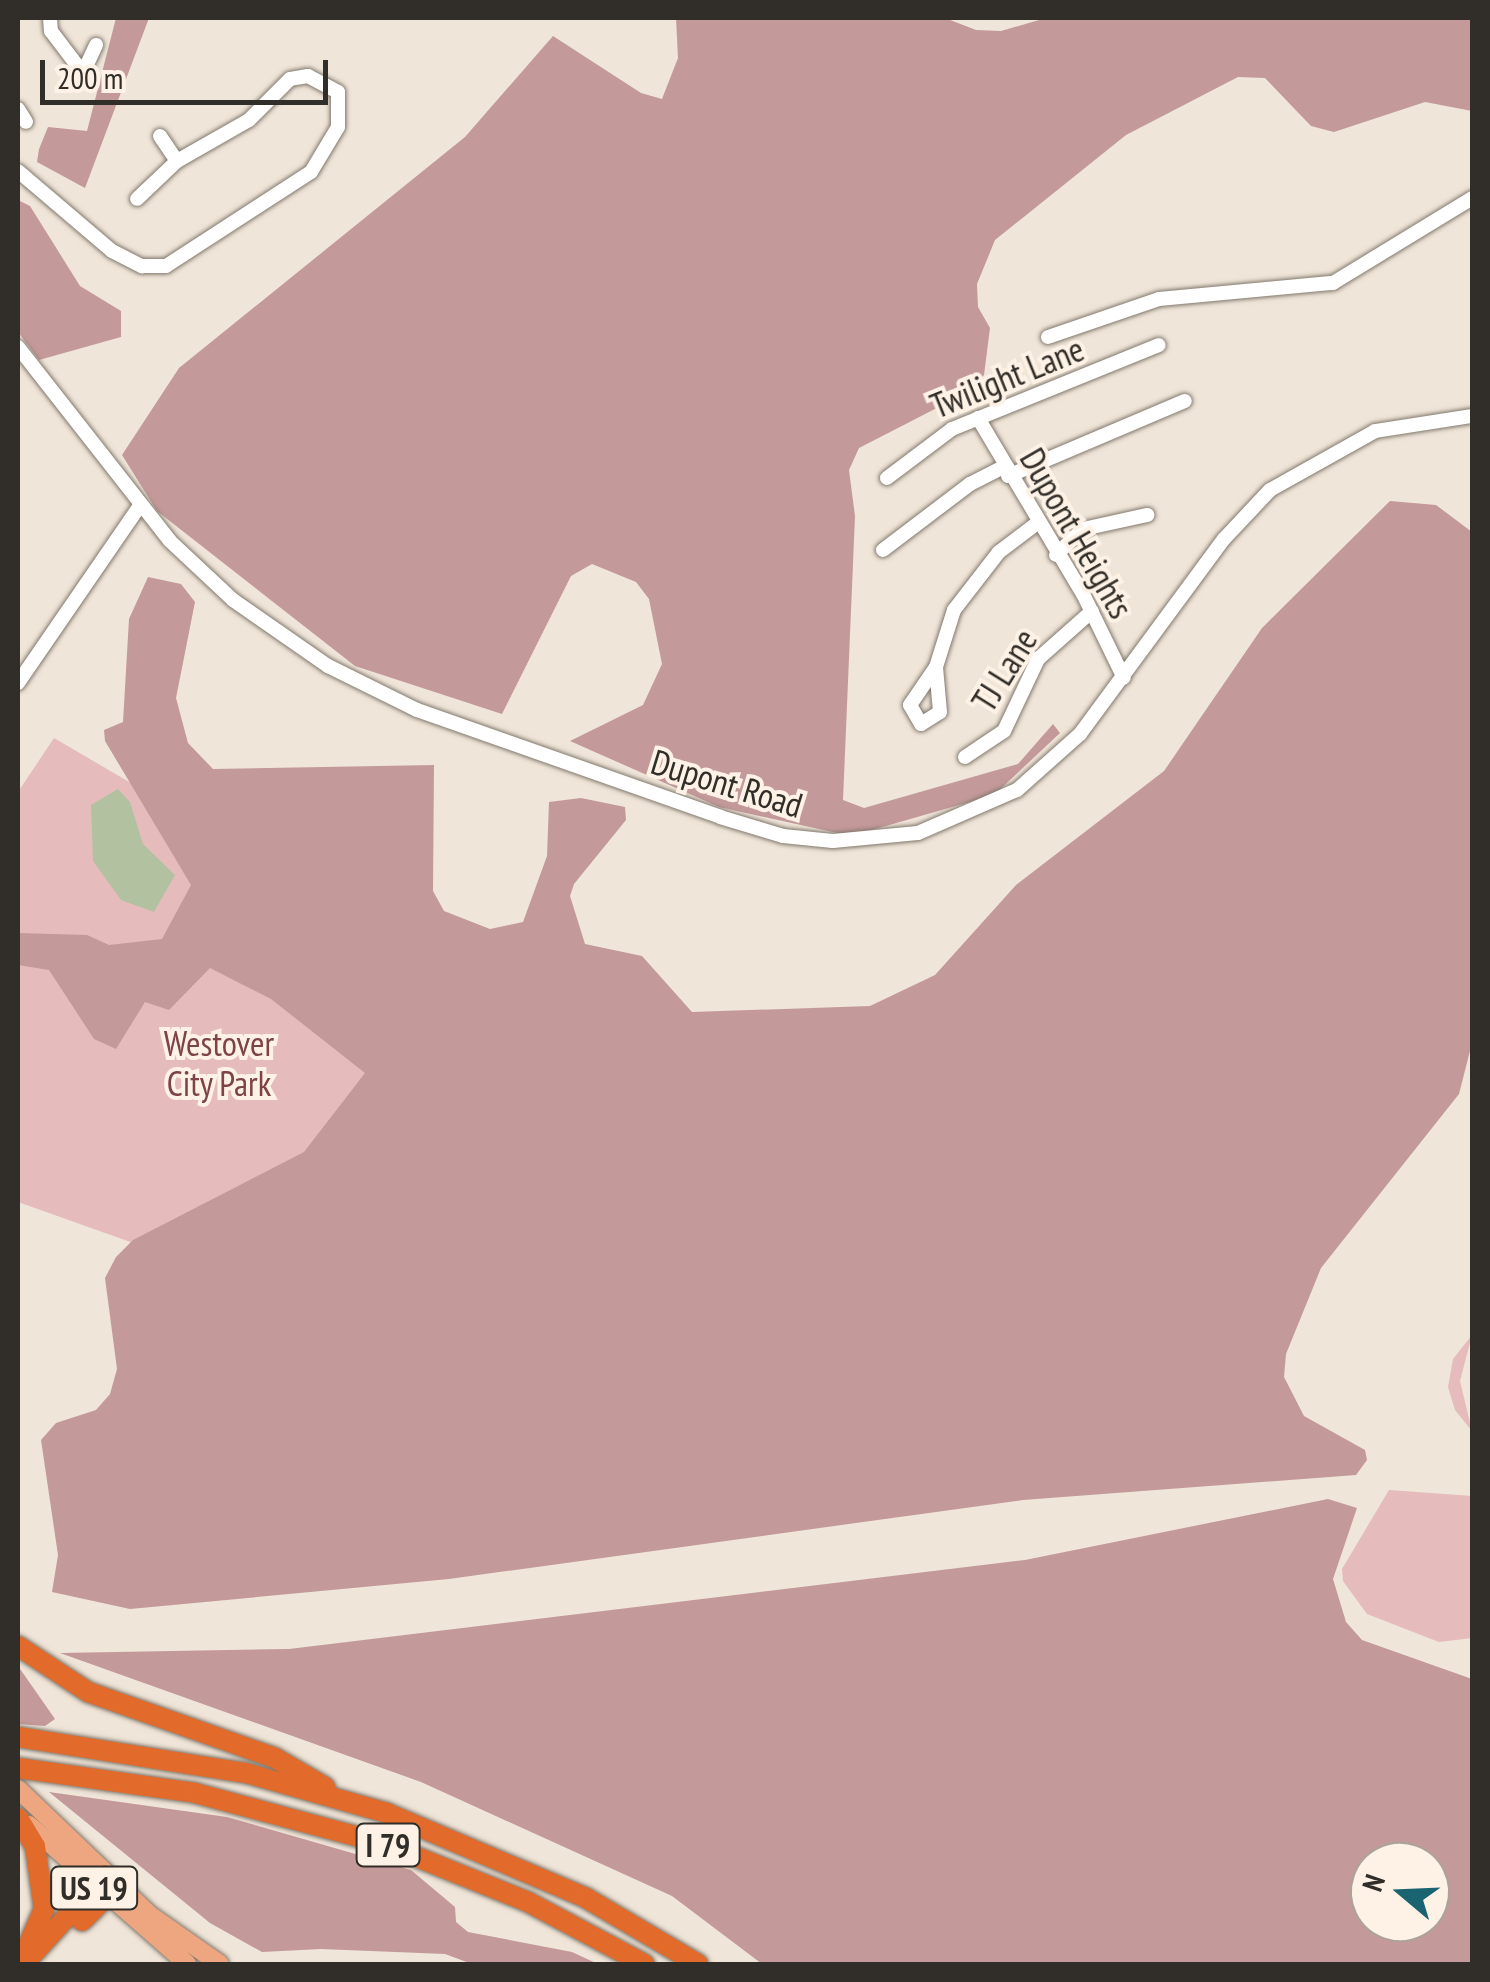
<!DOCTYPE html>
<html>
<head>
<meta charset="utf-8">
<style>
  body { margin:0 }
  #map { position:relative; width:1490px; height:1982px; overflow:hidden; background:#efe5d8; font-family:"PT Sans Narrow",sans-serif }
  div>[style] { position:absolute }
  .green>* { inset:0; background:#e5bbbc }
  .forest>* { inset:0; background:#c4999a }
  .water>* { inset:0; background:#b2c2a0 }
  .roads { filter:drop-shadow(0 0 2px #82786d) drop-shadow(0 0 2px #82786d) }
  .minor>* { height:14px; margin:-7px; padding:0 7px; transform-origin:7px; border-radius:7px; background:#fff }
  .major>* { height:18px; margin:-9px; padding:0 9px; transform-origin:9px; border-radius:9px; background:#eea680 }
  .highway>* { height:20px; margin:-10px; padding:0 10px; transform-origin:10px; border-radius:10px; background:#e26b2c }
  span { translate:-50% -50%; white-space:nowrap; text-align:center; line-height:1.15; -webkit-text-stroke:8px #fdf2e5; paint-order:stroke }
  .shield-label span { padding:2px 8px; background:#fdf2e5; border:2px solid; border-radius:8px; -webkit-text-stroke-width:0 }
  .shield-label { font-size:32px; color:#312d28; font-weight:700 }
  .street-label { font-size:35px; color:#312d28 }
  .park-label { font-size:35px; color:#7e4347 }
  .frame { position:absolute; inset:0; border:20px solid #312d28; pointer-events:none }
  .north { position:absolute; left:1350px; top:1842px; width:100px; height:100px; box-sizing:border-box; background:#fdf2e5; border:2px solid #aba399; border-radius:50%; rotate:289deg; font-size:28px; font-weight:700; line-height:40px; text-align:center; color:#312d28 }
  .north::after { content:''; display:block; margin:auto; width:35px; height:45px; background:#1a6471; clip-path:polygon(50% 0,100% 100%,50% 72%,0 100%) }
  .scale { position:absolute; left:40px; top:60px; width:288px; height:45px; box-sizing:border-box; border:5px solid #312d28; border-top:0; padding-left:12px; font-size:30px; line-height:35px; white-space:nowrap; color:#312d28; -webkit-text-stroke:8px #fdf2e5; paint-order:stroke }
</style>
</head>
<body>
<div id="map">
  <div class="green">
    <i style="clip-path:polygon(54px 738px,464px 978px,482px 1367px,18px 1202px,18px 792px)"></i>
    <i style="clip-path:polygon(1472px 1335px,1460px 1381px,1472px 1431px,1455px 1410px,1448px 1387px,1453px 1359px)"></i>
    <i style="clip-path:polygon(1389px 1490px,1472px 1496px,1472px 1638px,1439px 1642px,1367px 1614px,1343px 1581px,1342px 1569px)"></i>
  </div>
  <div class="forest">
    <i style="clip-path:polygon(116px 18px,149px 18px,85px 188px,37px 162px,39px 149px,48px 127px,87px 131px)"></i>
    <i style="clip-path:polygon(676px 18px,945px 18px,976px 30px,1001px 31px,1046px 18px,1472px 18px,1472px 111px,1425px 102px,1334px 132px,1311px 126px,1265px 78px,1238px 77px,1126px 135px,995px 240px,977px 284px,978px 307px,990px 328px,984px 375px,968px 392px,859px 448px,849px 470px,855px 516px,843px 800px,864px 808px,1018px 764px,1053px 724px,1060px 733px,994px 795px,851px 836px,719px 807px,570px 741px,643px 705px,662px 664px,649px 599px,636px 582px,592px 564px,571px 576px,502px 714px,355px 666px,157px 511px,122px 455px,179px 368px,465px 137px,553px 36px,641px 93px,662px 99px,678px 58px)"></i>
    <i style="clip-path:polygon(18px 200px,30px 206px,80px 286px,121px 311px,121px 337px,39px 360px,18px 332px)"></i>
    <i style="clip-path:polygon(1390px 501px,1436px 505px,1472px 532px,1472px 1043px,1459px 1094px,1321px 1268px,1286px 1354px,1284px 1377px,1304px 1416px,1365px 1450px,1367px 1460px,1356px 1475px,1023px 1500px,449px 1579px,130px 1609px,52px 1592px,58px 1555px,41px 1440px,56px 1423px,96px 1410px,110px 1394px,117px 1369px,105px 1278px,116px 1257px,133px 1240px,304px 1152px,365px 1073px,271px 999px,210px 968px,169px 1010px,145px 1002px,116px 1049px,94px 1039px,49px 970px,18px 965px,18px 933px,87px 935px,109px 945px,162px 939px,191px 885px,105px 741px,104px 730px,123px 722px,129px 619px,148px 577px,181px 584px,195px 602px,176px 698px,188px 743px,213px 769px,434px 765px,433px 891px,444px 911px,490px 929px,523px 922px,547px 856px,549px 802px,581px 798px,625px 807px,626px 820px,574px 884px,570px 896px,585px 944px,642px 956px,692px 1012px,870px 1006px,935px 975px,1016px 885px,1164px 771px,1262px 628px)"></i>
    <i style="clip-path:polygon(evenodd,1328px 1499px,1357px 1508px,1333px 1579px,1346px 1622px,1362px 1640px,1472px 1679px,1472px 1964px,762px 1964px,672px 1896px,421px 1782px,60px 1653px,289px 1649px,1025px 1560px,1328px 1499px,1430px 1862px,1430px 1922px,1370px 1922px,1370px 1862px,1430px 1862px)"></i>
    <i style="clip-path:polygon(18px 1666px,55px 1719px,45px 1726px,18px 1724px)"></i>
    <i style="clip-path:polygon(49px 1792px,227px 1817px,411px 1870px,455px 1907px,456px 1922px,468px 1932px,572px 1952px,598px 1964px,472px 1964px,445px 1954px,321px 1949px,262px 1952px,210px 1923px)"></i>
  </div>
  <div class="water">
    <i style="clip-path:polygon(118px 789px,130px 802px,143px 844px,175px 875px,154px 912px,121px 900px,93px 861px,91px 805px)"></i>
  </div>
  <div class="roads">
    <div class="minor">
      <i style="left:50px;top:18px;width:13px;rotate:86deg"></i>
      <i style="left:51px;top:31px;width:53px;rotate:52.7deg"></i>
      <i style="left:83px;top:73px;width:31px;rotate:-65deg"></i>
      <i style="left:18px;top:109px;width:15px;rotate:58deg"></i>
      <i style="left:160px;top:136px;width:30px;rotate:56deg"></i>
      <i style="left:18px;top:171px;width:123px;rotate:40.4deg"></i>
      <i style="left:112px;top:251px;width:34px;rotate:27deg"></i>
      <i style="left:142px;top:266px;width:24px"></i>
      <i style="left:166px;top:266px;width:173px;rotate:-33deg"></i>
      <i style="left:311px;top:172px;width:52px;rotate:-59deg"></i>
      <i style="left:338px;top:127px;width:35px;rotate:-90deg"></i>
      <i style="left:338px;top:92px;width:34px;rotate:-152deg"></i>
      <i style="left:308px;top:76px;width:18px;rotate:171deg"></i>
      <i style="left:290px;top:79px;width:58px;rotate:135deg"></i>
      <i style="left:249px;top:120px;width:83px;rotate:150.3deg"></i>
      <i style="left:177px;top:161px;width:55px;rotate:136.5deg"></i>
      <i style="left:1048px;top:337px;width:117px;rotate:-18.9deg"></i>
      <i style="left:1159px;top:299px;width:175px;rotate:-5.3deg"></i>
      <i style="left:1333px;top:283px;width:163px;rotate:-31.4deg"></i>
      <i style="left:18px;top:347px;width:246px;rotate:51.9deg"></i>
      <i style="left:170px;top:541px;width:86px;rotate:43.1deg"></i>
      <i style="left:233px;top:600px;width:116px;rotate:34.8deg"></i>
      <i style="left:328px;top:666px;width:99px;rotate:26.3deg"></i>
      <i style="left:417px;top:710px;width:321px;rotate:19.4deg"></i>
      <i style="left:720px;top:817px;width:66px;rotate:16.8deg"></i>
      <i style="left:783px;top:836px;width:50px;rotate:5.7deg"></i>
      <i style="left:833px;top:841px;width:85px;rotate:-5.4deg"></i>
      <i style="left:918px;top:833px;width:108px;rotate:-23.5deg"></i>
      <i style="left:1017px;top:790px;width:84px;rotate:-41.6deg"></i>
      <i style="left:1080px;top:734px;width:242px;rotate:-53.6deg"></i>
      <i style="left:1224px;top:539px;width:67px;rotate:-46.8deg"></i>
      <i style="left:1270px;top:490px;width:120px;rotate:-29.3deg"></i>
      <i style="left:1375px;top:431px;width:98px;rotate:-8.8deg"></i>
      <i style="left:978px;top:418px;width:205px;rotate:59.2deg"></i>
      <i style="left:1083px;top:594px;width:93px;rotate:64deg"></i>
      <i style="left:1008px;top:476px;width:192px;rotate:-23deg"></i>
      <i style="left:887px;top:478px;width:81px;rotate:-37deg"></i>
      <i style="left:952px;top:429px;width:223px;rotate:-22.1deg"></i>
      <i style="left:883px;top:550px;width:109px;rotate:-37.2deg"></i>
      <i style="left:970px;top:484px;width:38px;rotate:-27deg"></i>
      <i style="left:1056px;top:555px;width:37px;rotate:-44deg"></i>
      <i style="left:1083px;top:529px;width:66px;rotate:-12.3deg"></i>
      <i style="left:936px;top:667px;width:46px;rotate:124.4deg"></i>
      <i style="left:910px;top:705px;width:22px;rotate:60deg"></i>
      <i style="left:921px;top:724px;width:22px;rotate:-32deg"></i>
      <i style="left:940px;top:712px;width:45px;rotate:-95.1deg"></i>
      <i style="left:936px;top:667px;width:60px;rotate:-72.5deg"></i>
      <i style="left:954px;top:610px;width:73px;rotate:-52.2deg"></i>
      <i style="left:999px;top:552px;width:46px;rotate:-37.1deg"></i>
      <i style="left:18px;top:683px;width:214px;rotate:-55.5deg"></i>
      <i style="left:965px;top:757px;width:47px;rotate:-33.7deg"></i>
      <i style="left:1004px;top:731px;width:80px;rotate:-64.7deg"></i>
      <i style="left:1038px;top:659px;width:72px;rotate:-41.6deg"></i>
    </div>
    <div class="major">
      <i style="left:18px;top:1789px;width:182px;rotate:43.7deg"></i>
      <i style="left:150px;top:1915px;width:85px;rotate:35deg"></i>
      <i style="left:29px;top:1825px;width:210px;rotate:41.3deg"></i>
    </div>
    <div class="highway">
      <i style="left:18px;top:1646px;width:84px;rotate:33.3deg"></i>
      <i style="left:88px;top:1692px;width:198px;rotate:19.4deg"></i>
      <i style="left:275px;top:1758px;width:58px;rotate:30.1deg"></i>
      <i style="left:18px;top:1737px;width:231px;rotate:9deg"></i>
      <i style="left:246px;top:1773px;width:147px;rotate:15.8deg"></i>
      <i style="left:387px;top:1813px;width:216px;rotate:23.1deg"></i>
      <i style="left:586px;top:1898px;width:130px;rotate:30.5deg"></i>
      <i style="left:18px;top:1768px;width:179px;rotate:8deg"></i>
      <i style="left:195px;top:1793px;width:194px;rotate:15deg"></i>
      <i style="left:382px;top:1843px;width:157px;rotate:22deg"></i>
      <i style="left:528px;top:1902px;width:132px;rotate:28.1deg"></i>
      <i style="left:18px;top:1818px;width:33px;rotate:59deg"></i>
      <i style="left:35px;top:1846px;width:64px;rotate:81.9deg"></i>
      <i style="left:44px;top:1909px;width:60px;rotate:113.6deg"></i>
      <i style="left:82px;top:1921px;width:49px;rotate:-45deg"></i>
      <i style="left:32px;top:1955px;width:108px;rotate:-47.6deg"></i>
    </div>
  </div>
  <div class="shield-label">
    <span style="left:388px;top:1845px">I 79</span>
    <span style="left:94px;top:1888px">US 19</span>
  </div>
  <div class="street-label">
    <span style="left:1007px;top:377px;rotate:-22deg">Twilight Lane</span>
    <span style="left:1077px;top:533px;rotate:60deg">Dupont Heights</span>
    <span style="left:1004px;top:670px;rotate:-58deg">TJ Lane</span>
    <span style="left:727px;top:783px;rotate:17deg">Dupont Road</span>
  </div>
  <div class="park-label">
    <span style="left:219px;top:1063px">Westover<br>City Park</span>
  </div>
  <div class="frame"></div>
  <div class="north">N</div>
  <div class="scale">200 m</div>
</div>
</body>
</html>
